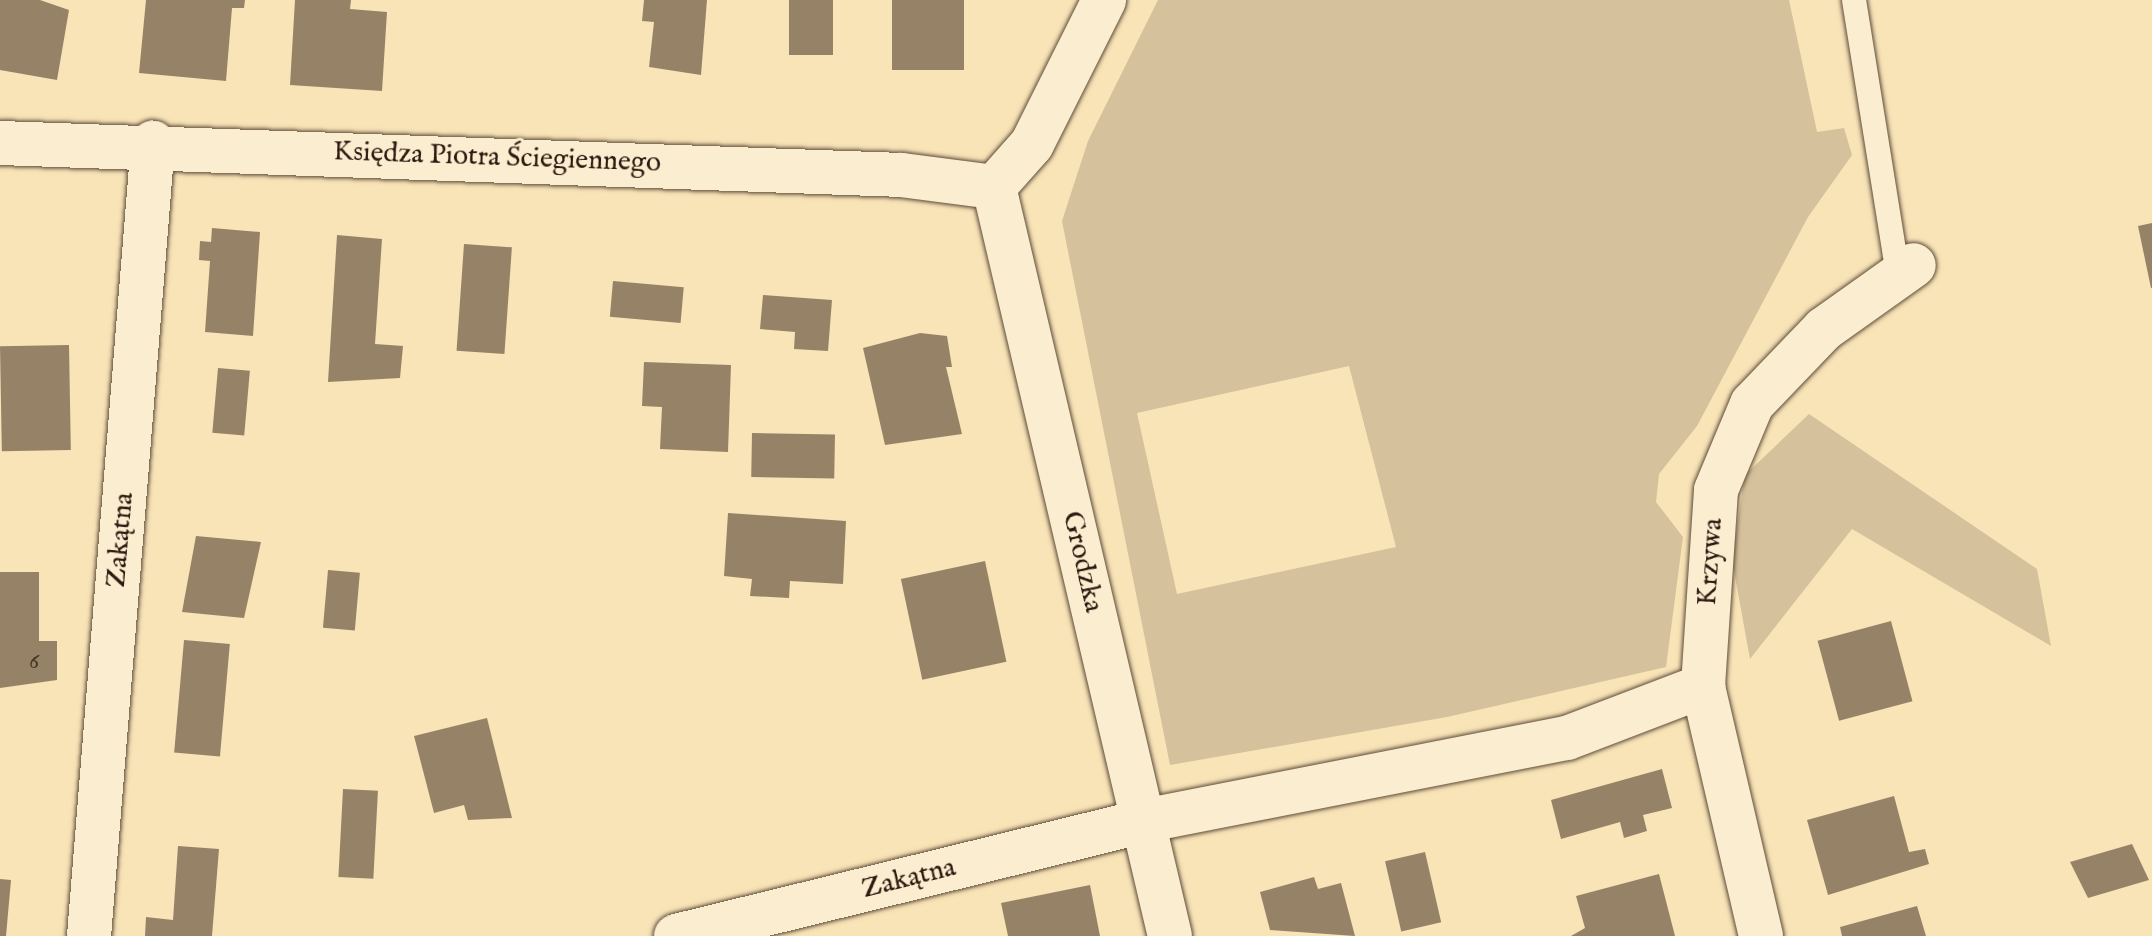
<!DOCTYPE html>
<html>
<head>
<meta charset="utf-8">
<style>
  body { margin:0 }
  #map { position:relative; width:2152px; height:936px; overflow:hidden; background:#f8e4b7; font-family:"IM FELL English",serif }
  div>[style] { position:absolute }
  .green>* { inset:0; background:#d5c19b }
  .building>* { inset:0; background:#968367; transform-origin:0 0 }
  .roads { filter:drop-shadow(0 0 2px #5f4c3a) drop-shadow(0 0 2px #5f4c3a) }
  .lane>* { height:24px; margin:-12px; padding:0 12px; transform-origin:12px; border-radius:12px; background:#faedd0 }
  .street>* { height:44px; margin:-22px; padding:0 22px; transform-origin:22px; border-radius:22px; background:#faedd0 }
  span { translate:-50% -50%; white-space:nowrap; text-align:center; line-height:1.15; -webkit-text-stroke:6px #faedd0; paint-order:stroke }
  .number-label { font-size:24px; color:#463426 }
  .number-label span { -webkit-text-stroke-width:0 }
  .street-label { font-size:28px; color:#2c1910 }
</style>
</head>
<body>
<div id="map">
  <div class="green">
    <i style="clip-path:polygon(evenodd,1158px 0,1789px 0,1817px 132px,1844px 128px,1852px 155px,1808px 217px,1697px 426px,1659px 474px,1656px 502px,1683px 537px,1666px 667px,1447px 717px,1170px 765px,1062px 221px,1088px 141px,1158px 0,1349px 366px,1396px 547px,1177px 594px,1137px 413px,1349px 366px)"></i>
    <i style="clip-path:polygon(1809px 414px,2037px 569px,2051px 646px,1852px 529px,1750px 659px,1732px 560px,1745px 475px)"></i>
  </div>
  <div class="building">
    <i style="clip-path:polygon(0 0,40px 0,69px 10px,57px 80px,0 70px)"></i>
    <i style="clip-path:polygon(146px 0,245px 0,244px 8px,232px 8px,226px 81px,139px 73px)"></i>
    <i style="clip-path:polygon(295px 0,351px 0,350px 9px,387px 12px,382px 91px,290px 85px)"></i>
    <i style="clip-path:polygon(644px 0,707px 0,701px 75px,649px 67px,654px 22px,642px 21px)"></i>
    <i style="left:789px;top:0;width:44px;height:55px"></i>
    <i style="left:892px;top:0;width:72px;height:70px"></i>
    <i style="clip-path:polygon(2152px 223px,2152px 288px,2151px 288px,2138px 226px)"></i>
    <i style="clip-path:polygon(212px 228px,260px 232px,253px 336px,205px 332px,210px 261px,199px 260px,200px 241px,211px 242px)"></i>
    <i style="clip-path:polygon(337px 235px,382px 239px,375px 344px,403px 346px,400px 378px,328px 382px)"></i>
    <i style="left:464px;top:244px;width:48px;height:107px;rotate:4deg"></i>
    <i style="left:613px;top:281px;width:71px;height:36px;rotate:5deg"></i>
    <i style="clip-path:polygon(763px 295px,832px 300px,828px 351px,794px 349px,795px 332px,760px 329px)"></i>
    <i style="clip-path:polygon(920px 333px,947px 336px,952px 367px,946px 367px,962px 434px,885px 445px,863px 348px)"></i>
    <i style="left:69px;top:345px;width:105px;height:69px;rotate:89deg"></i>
    <i style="clip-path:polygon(644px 362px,731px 365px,728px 452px,660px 449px,662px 407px,642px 406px)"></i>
    <i style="left:218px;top:368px;width:32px;height:65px;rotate:5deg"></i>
    <i style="left:752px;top:433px;width:83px;height:44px;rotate:1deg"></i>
    <i style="clip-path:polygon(728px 513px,846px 521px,843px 584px,790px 581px,789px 598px,750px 596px,752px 579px,724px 576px)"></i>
    <i style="clip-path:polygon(196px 536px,261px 542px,244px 618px,182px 612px)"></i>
    <i style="left:985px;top:561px;width:103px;height:86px;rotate:78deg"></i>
    <i style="left:328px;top:570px;width:32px;height:58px;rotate:5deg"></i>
    <i style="clip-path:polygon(0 572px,39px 572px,39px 641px,57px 641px,57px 680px,0 688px)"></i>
    <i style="left:1891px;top:621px;width:83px;height:76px;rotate:75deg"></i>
    <i style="left:184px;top:640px;width:46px;height:113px;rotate:5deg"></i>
    <i style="clip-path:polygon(487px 718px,512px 818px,468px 820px,464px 805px,434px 813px,414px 736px)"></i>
    <i style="clip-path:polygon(1662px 769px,1672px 808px,1643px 815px,1647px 831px,1624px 838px,1620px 822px,1561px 839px,1551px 800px)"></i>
    <i style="left:343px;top:789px;width:35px;height:88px;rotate:3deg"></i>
    <i style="clip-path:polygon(1894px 796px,1909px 852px,1925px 849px,1929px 864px,1828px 895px,1807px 820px)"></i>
    <i style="clip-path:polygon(2132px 844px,2149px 880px,2088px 898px,2070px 862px)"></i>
    <i style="clip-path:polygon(178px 846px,219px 849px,212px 936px,145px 936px,146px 917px,173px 920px)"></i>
    <i style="left:1425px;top:852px;width:72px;height:41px;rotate:77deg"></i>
    <i style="clip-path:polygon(1659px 874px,1675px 936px,1571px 936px,1585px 928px,1576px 896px)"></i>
    <i style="clip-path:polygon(1314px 877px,1318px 889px,1341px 883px,1355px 936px,1270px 930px,1260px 892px)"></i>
    <i style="clip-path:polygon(0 879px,11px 880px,6px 936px,0 936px)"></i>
    <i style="clip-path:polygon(1090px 885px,1100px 936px,1008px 936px,1001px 903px)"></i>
    <i style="clip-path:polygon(1917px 906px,1926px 936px,1842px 936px,1840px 927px)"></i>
  </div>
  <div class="roads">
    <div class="lane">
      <i style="left:1854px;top:0;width:279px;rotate:80.9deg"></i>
    </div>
    <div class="street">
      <i style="left:0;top:143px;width:902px;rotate:2.03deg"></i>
      <i style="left:901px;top:175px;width:94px;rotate:7.4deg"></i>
      <i style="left:994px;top:187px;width:769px;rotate:76.78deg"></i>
      <i style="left:994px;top:187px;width:57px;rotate:-48.5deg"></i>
      <i style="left:1032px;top:144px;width:161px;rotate:-63.4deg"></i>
      <i style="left:89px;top:936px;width:796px;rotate:-85.39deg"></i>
      <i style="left:676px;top:936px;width:481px;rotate:-13.8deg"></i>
      <i style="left:1143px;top:821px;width:432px;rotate:-11.1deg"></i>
      <i style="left:1567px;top:738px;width:146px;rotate:-20.9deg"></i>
      <i style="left:1761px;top:936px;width:257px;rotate:-103.1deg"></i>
      <i style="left:1703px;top:686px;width:196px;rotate:-86.2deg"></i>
      <i style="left:1716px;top:490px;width:93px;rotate:-67.3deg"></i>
      <i style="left:1752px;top:404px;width:104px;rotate:-46.2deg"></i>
      <i style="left:1824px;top:329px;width:110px;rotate:-35.4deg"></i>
    </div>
  </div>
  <div class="number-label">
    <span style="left:34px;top:662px">6</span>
  </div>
  <div class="street-label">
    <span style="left:497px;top:158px;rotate:2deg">Księdza Piotra Ściegiennego</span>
    <span style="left:121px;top:540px;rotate:-85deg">Zakątna</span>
    <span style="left:1082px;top:562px;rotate:77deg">Grodzka</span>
    <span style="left:1711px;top:562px;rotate:-86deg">Krzywa</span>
    <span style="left:909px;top:879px;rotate:-14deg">Zakątna</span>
  </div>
</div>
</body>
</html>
